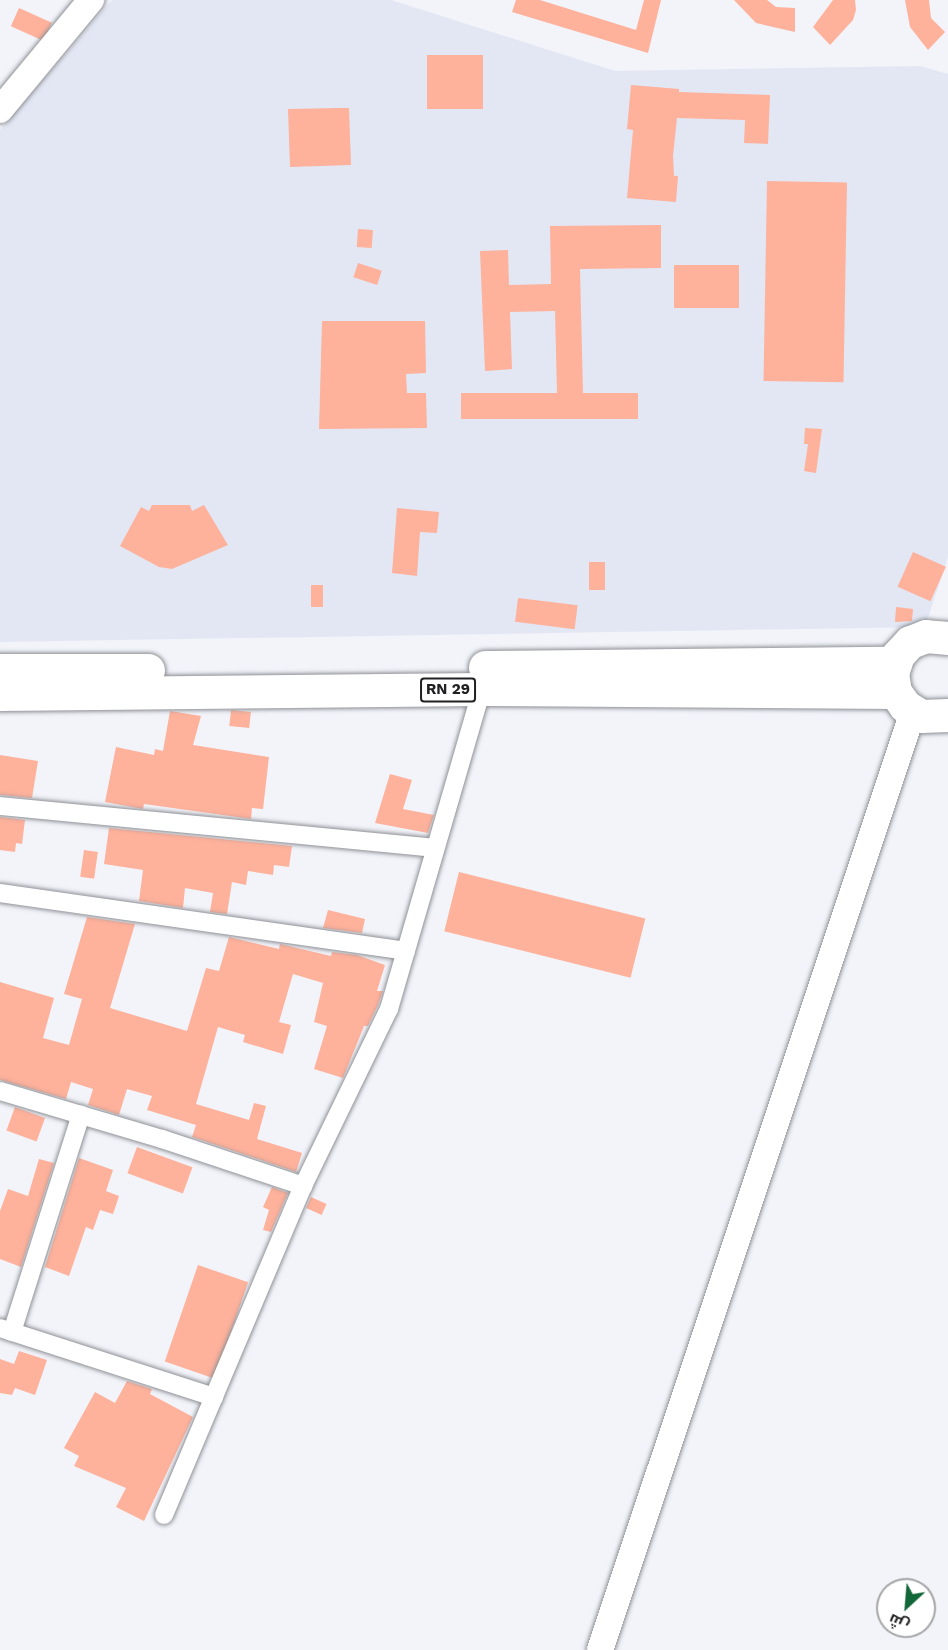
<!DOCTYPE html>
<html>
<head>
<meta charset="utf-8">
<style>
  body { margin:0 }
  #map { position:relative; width:948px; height:1650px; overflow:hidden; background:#f2f4fa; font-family:"Work Sans",Cairo,sans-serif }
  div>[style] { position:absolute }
  .built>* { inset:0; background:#e3e7f4 }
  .building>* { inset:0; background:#feb19b; transform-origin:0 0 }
  .roads { filter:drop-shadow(0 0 2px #8f9196) drop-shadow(0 0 2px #8f9196) }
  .street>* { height:18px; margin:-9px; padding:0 9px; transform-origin:9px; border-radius:9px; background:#fff }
  .secondary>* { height:26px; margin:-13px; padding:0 13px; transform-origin:13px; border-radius:13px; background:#fff }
  .highway>* { height:33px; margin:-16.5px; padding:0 16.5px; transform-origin:16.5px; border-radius:16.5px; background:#fff }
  span { translate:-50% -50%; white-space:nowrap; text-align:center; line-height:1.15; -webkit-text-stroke:4.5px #fff; paint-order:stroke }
  .shield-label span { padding:2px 4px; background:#fff; border:2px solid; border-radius:4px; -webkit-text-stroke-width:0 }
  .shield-label { font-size:15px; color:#212123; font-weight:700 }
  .north { position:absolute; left:876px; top:1578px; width:60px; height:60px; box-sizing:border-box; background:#fff; border:2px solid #a6a6a7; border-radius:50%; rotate:206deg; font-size:16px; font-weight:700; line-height:24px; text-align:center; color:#212123 }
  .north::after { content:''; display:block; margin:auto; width:21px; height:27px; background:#116738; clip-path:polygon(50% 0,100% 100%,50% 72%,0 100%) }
</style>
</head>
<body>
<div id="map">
  <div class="built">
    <i style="clip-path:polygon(112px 0,391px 0,615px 71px,920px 66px,948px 74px,948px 557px,925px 627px,0 642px,0 130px)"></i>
  </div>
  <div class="building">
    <i style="clip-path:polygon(516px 0,540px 0,636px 30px,644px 0,661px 0,648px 53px,512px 12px)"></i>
    <i style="clip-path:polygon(734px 0,767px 0,776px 7px,795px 8px,795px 32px,756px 23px)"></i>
    <i style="clip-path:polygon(833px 0,855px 0,856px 10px,853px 20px,830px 45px,813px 27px)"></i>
    <i style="clip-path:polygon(905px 0,929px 0,931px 18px,945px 32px,928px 50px,910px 27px)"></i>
    <i style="left:19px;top:8px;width:36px;height:20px;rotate:24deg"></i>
    <i style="left:427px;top:55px;width:56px;height:54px"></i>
    <i style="clip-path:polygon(631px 85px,679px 89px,679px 92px,770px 95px,768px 144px,744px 143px,745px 120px,677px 118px,673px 156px,674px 176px,678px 176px,676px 202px,627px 198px,633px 130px,627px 129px)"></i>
    <i style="clip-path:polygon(339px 108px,349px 108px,351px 165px,290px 167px,288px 109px)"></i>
    <i style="left:767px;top:181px;width:80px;height:200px;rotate:1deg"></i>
    <i style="clip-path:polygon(661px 225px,661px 268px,580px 269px,583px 393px,638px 393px,638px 419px,461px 419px,461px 393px,557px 393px,555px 311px,510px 312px,512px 369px,485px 371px,480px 251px,508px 250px,509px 285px,551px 284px,550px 226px)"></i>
    <i style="left:358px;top:229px;width:15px;height:18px;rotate:4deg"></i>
    <i style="left:358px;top:263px;width:25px;height:15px;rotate:18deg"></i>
    <i style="left:739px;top:265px;width:43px;height:65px;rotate:90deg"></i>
    <i style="clip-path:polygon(322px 321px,425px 321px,426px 373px,406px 374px,407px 393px,426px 393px,427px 428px,319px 429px)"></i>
    <i style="clip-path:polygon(805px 428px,822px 429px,816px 473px,804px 471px,808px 444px,804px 444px)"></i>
    <i style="clip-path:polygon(152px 505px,190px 505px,192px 511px,204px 505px,228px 545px,172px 569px,159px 567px,120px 546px,141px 507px,149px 511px)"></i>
    <i style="clip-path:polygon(397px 508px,439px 512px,437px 533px,420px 532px,417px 576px,392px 573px)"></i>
    <i style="left:913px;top:552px;width:36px;height:38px;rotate:24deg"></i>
    <i style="left:589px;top:562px;width:16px;height:28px"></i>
    <i style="left:311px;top:585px;width:12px;height:22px"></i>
    <i style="left:518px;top:598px;width:60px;height:24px;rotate:7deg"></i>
    <i style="clip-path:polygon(896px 607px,913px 609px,912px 621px,895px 622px)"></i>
    <i style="left:231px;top:710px;width:20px;height:16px;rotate:6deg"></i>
    <i style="clip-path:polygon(170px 711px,201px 716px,193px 745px,269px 757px,263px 809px,252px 808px,251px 819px,144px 804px,143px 809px,105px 802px,116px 747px,154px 755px,155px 749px,163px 751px)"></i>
    <i style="clip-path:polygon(0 755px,38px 761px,32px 798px,0 795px)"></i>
    <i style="clip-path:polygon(390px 774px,412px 780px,403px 809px,434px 815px,428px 833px,375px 823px)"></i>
    <i style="clip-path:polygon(0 817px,25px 820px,22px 844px,16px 843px,15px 852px,0 850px)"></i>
    <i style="clip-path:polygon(109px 828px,292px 846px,289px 867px,274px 865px,273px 875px,248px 871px,246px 885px,232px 882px,227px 914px,210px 912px,213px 893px,185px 888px,183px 908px,139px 901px,143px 870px,104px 864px)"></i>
    <i style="left:84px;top:850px;width:14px;height:27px;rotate:8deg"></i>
    <i style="left:459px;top:872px;width:192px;height:61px;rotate:14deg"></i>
    <i style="clip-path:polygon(328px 910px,365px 919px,362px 933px,323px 928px)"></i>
    <i style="clip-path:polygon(87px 917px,135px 924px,110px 1008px,187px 1031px,206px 968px,219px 971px,229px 937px,279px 949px,280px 944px,331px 956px,332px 952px,357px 955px,385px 965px,377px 991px,383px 991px,378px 1005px,368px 1026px,364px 1026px,343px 1078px,314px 1069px,327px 1026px,314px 1022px,323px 983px,293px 974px,279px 1022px,291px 1025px,283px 1054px,243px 1042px,245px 1035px,218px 1027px,196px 1104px,249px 1120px,254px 1103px,266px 1106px,257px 1139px,302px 1153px,296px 1172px,192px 1137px,196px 1125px,147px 1110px,152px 1096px,127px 1089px,119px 1115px,88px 1105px,93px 1089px,71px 1082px,66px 1099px,0 1080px,0 982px,54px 998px,43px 1038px,69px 1045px,82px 999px,64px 994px)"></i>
    <i style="left:15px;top:1107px;width:32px;height:25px;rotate:20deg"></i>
    <i style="left:137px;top:1147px;width:59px;height:28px;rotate:20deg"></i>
    <i style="clip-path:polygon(79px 1158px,113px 1170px,106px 1191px,119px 1196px,113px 1214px,100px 1210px,93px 1230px,86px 1227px,69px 1276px,45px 1267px)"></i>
    <i style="clip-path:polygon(39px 1159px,54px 1163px,21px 1267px,0 1259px,0 1211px,8px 1189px,28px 1196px)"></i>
    <i style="clip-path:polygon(272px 1187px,288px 1193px,271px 1232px,263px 1230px,269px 1210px,263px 1207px)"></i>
    <i style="left:311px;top:1197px;width:17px;height:12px;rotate:24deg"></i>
    <i style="left:198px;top:1265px;width:53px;height:102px;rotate:19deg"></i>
    <i style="clip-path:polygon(19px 1351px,47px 1360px,35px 1395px,15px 1388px,12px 1395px,0 1393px,0 1359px,14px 1364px)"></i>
    <i style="clip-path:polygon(127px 1381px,152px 1389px,150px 1394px,193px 1417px,144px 1521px,116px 1507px,126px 1488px,74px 1466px,79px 1456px,64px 1448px,95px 1392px,115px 1403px)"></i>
  </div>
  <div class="roads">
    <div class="street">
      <i style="left:0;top:806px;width:437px;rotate:5.5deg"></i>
      <i style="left:0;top:893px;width:410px;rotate:8.1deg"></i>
      <i style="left:0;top:1091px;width:169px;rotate:16.5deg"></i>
      <i style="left:162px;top:1139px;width:149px;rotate:18.4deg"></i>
      <i style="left:0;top:1328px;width:225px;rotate:17.9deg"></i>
      <i style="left:12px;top:1332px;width:228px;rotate:-72.4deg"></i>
      <i style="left:164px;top:1515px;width:357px;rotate:-67.1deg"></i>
      <i style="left:303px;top:1186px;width:197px;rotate:-64.1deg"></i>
      <i style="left:389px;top:1009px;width:333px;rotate:-73.8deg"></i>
    </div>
    <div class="secondary">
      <i style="left:0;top:110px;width:143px;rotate:-50.4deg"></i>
      <i style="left:600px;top:1650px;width:989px;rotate:-71.55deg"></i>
    </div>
    <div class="highway">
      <i style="left:948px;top:638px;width:22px;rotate:-175deg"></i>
      <i style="left:926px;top:636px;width:17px;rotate:159deg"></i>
      <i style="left:910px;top:642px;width:18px;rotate:133deg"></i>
      <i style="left:898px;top:655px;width:19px;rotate:108deg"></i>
      <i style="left:892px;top:673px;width:19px;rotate:81deg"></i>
      <i style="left:895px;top:692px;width:17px;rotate:54deg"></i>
      <i style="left:905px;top:706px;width:19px;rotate:32deg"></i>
      <i style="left:921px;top:716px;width:27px;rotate:-2deg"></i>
      <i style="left:485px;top:667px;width:409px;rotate:-0.6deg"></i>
      <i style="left:0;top:670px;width:148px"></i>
      <i style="left:0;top:694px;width:482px;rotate:-0.6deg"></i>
      <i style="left:482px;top:689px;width:413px;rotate:0.4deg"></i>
    </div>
  </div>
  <div class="shield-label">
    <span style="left:448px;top:690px">RN 29</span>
  </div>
  <div class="north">ش</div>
</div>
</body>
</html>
